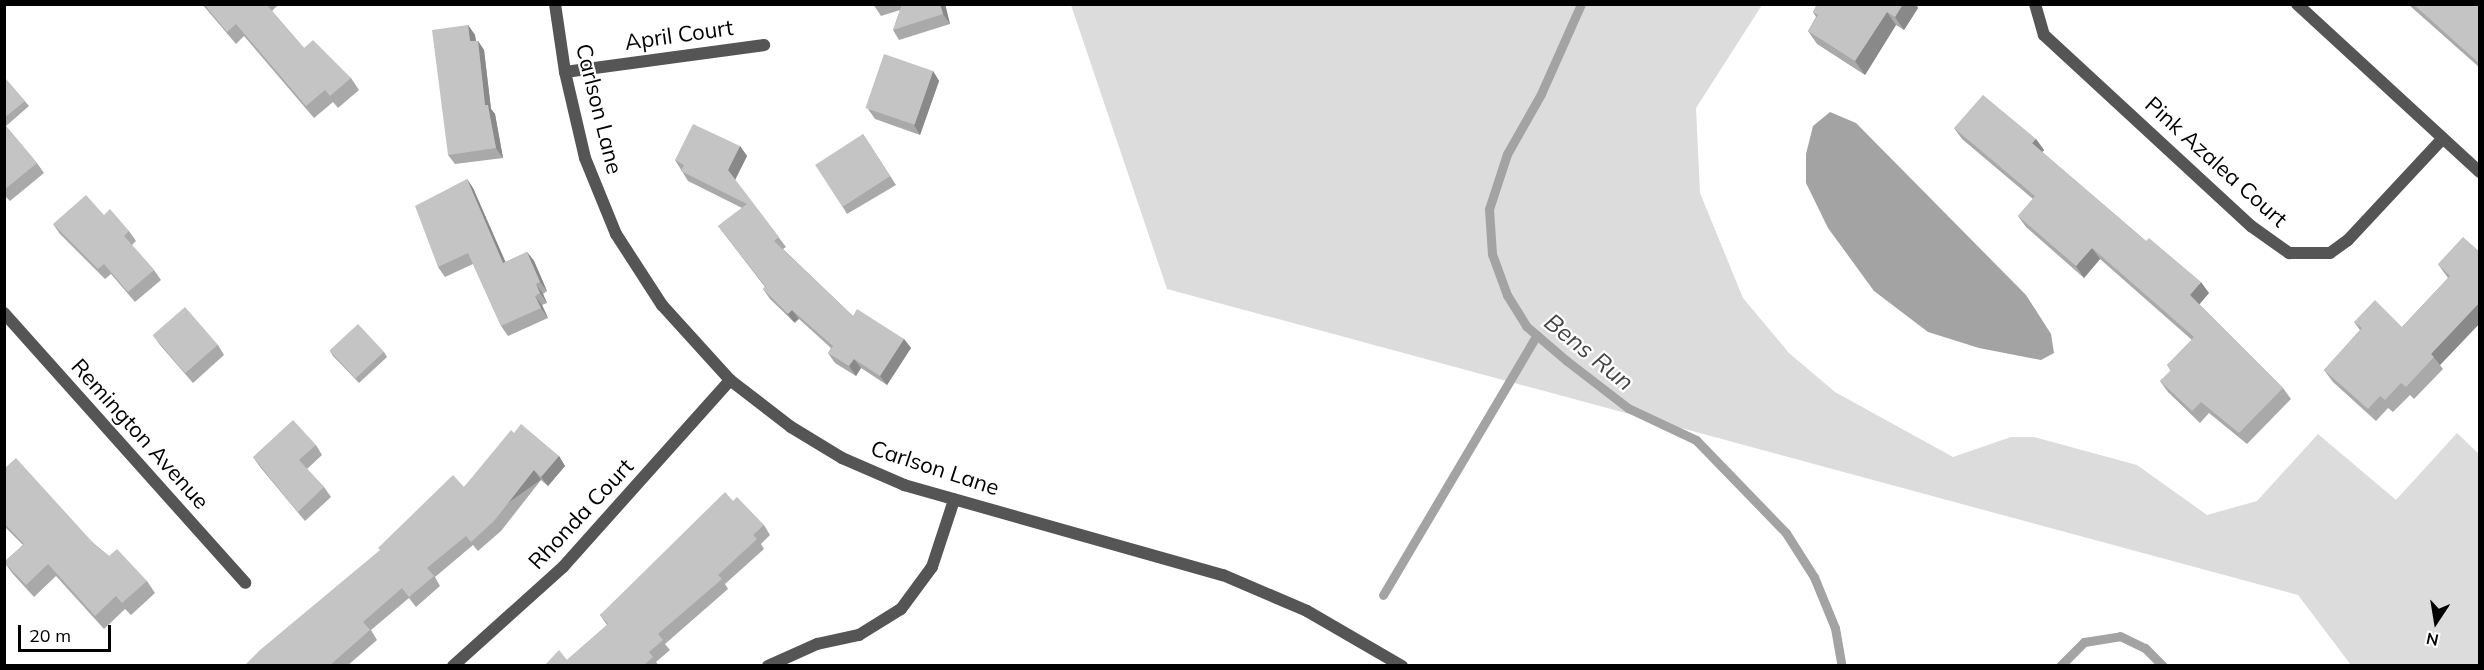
<!DOCTYPE html>
<html>
<head>
<meta charset="utf-8">
<style>
  body { margin:0 }
  #map { position:relative; width:2484px; height:670px; overflow:hidden; background:#fff; font-family:Mulish,sans-serif }
  div>[style] { position:absolute }
  .green>* { inset:0; background:#dcdcdc }
  .water>* { inset:0; background:#a3a3a3 }
  .stream>* { height:9px; margin:-4.5px; padding:0 4.5px; transform-origin:4.5px; border-radius:4.5px; background:#a3a3a3 }
  .minor>* { height:12px; margin:-6px; padding:0 6px; transform-origin:6px; border-radius:6px; background:#555 }
  .wall>* { inset:0; background:#a9a9a9 }
  .shaded-wall>* { inset:0; background:#898989; transform-origin:0 0 }
  .building>* { inset:0; background:#c4c4c4; transform-origin:0 0 }
  span { translate:-50% -50%; white-space:nowrap; text-align:center; line-height:1.15; -webkit-text-stroke:4.5px #fff; paint-order:stroke }
  .street-label { font-size:22px; color:#000 }
  .water-label { font-size:24px; color:#444; font-style:italic }
  .frame { position:absolute; inset:0; border:6px solid #000; pointer-events:none }
  .north { position:absolute; left:2406px; top:592px; width:60px; height:60px; -webkit-text-stroke:4px #fff; paint-order:stroke; rotate:192deg; font-size:16px; font-weight:700; line-height:24px; text-align:center; color:#000 }
  .north::after { content:''; display:block; margin:auto; width:21px; height:27px; background:#000; clip-path:polygon(50% 0,100% 100%,50% 72%,0 100%) }
  .scale { position:absolute; left:18px; top:625px; width:93px; height:27px; box-sizing:border-box; border:3px solid #000; border-top:0; padding-left:8px; font-size:18px; line-height:21px; white-space:nowrap; color:#000; -webkit-text-stroke:4px #fff; paint-order:stroke }
</style>
</head>
<body>
<div id="map">
  <div class="green">
    <i style="clip-path:polygon(1071px 5px,1762px 5px,1696px 108px,1700px 193px,1743px 298px,1789px 353px,1835px 392px,1953px 457px,2011px 437px,2034px 437px,2137px 465px,2207px 515px,2257px 501px,2318px 434px,2396px 500px,2457px 433px,2479px 454px,2479px 665px,2351px 665px,2298px 595px,1167px 289px)"></i>
  </div>
  <div class="water">
    <i style="clip-path:polygon(1830px 112px,1856px 123px,2026px 295px,2051px 334px,2054px 353px,2041px 360px,1979px 348px,1928px 332px,1874px 291px,1828px 228px,1806px 183px,1806px 154px,1813px 126px)"></i>
  </div>
  <div class="stream">
    <i style="left:1581px;top:4px;width:98px;rotate:114deg"></i>
    <i style="left:1541px;top:94px;width:69px;rotate:119.5deg"></i>
    <i style="left:1507px;top:154px;width:58px;rotate:108.1deg"></i>
    <i style="left:1489px;top:209px;width:45px;rotate:86.2deg"></i>
    <i style="left:1492px;top:254px;width:44px;rotate:69.9deg"></i>
    <i style="left:1507px;top:295px;width:36px;rotate:58deg"></i>
    <i style="left:1526px;top:326px;width:54px;rotate:40.5deg"></i>
    <i style="left:1567px;top:361px;width:77px;rotate:37.6deg"></i>
    <i style="left:1628px;top:408px;width:75px;rotate:25.2deg"></i>
    <i style="left:1696px;top:440px;width:129px;rotate:45.9deg"></i>
    <i style="left:1786px;top:533px;width:52px;rotate:57.5deg"></i>
    <i style="left:1814px;top:577px;width:55px;rotate:67.6deg"></i>
    <i style="left:1835px;top:628px;width:39px;rotate:80deg"></i>
    <i style="left:1383px;top:595px;width:302px;rotate:-59.4deg"></i>
    <i style="left:2060px;top:666px;width:34px;rotate:-45deg"></i>
    <i style="left:2084px;top:642px;width:36px;rotate:-9deg"></i>
    <i style="left:2120px;top:636px;width:28px;rotate:26deg"></i>
    <i style="left:2145px;top:648px;width:25px;rotate:45deg"></i>
  </div>
  <div class="minor">
    <i style="left:555px;top:4px;width:69px;rotate:81.6deg"></i>
    <i style="left:565px;top:72px;width:88px;rotate:76.9deg"></i>
    <i style="left:585px;top:158px;width:82px;rotate:67.8deg"></i>
    <i style="left:616px;top:234px;width:85px;rotate:57.1deg"></i>
    <i style="left:662px;top:305px;width:101px;rotate:47.8deg"></i>
    <i style="left:730px;top:380px;width:77px;rotate:37.6deg"></i>
    <i style="left:791px;top:427px;width:60px;rotate:31.3deg"></i>
    <i style="left:842px;top:458px;width:68px;rotate:23.5deg"></i>
    <i style="left:904px;top:485px;width:331px;rotate:15.8deg"></i>
    <i style="left:1223px;top:575px;width:91px;rotate:23.2deg"></i>
    <i style="left:1307px;top:611px;width:110px;rotate:30.1deg"></i>
    <i style="left:2035px;top:4px;width:32px;rotate:74deg"></i>
    <i style="left:2044px;top:35px;width:282px;rotate:42.7deg"></i>
    <i style="left:2251px;top:226px;width:47px;rotate:35.4deg"></i>
    <i style="left:2289px;top:253px;width:41px"></i>
    <i style="left:2330px;top:253px;width:22px;rotate:-36deg"></i>
    <i style="left:2348px;top:240px;width:139px;rotate:-47deg"></i>
    <i style="left:2297px;top:4px;width:248px;rotate:42.6deg"></i>
    <i style="left:565px;top:72px;width:201px;rotate:-7.7deg"></i>
    <i style="left:4px;top:313px;width:362px;rotate:48.2deg"></i>
    <i style="left:453px;top:666px;width:148px;rotate:-42deg"></i>
    <i style="left:563px;top:567px;width:251px;rotate:-48.2deg"></i>
    <i style="left:768px;top:666px;width:54px;rotate:-24.2deg"></i>
    <i style="left:817px;top:644px;width:43px;rotate:-12.1deg"></i>
    <i style="left:859px;top:635px;width:49px;rotate:-31.8deg"></i>
    <i style="left:901px;top:609px;width:52px;rotate:-53.6deg"></i>
    <i style="left:932px;top:567px;width:71px;rotate:-71.8deg"></i>
  </div>
  <div class="wall">
    <i style="clip-path:polygon(202px 4px,279px 4px,272px 11px,304px 48px,351px 78px,359px 90px,338px 108px,333px 102px,314px 118px,244px 36px,236px 44px)"></i>
    <i style="clip-path:polygon(873px 4px,945px 4px,950px 24px,899px 40px,893px 30px,900px 10px,881px 16px)"></i>
    <i style="clip-path:polygon(1817px 4px,1916px 4px,1918px 8px,1904px 30px,1896px 25px,1865px 75px,1817px 44px,1808px 31px,1816px 17px,1813px 12px)"></i>
    <i style="clip-path:polygon(2480px 4px,2480px 68px,2409px 5px)"></i>
    <i style="clip-path:polygon(468px 25px,475px 35px,476px 41px,478px 41px,484px 50px,491px 109px,495px 114px,503px 158px,455px 164px,448px 155px)"></i>
    <i style="clip-path:polygon(933px 71px,939px 81px,920px 135px,875px 119px,868px 109px)"></i>
    <i style="clip-path:polygon(4px 77px,29px 106px,6px 126px,37px 163px,44px 173px,10px 201px,4px 195px)"></i>
    <i style="clip-path:polygon(1954px 128px,2036px 139px,2044px 150px,2042px 152px,2146px 241px,2209px 293px,2199px 304px,2283px 388px,2291px 399px,2247px 444px,2209px 413px,2200px 423px,2168px 392px,2160px 381px,2171px 371px,2167px 365px,2192px 340px,2100px 259px,2084px 278px,2026px 227px,2018px 216px,2033px 199px,1962px 139px)"></i>
    <i style="clip-path:polygon(863px 134px,896px 185px,847px 214px,841px 204px)"></i>
    <i style="clip-path:polygon(740px 146px,747px 156px,735px 180px,786px 247px,783px 249px,853px 316px,904px 339px,911px 348px,887px 385px,861px 368px,856px 376px,835px 363px,828px 353px,831px 348px,799px 319px,795px 323px,770px 299px,763px 289px,765px 287px,718px 226px,742px 208px,688px 181px,675px 160px)"></i>
    <i style="clip-path:polygon(467px 179px,473px 188px,505px 262px,527px 252px,534px 261px,547px 291px,543px 294px,547px 303px,542px 305px,548px 318px,508px 336px,501px 326px,473px 264px,445px 277px,438px 267px)"></i>
    <i style="clip-path:polygon(104px 215px,129px 231px,136px 241px,132px 245px,154px 270px,161px 280px,135px 302px,111px 274px,105px 279px,60px 234px,53px 224px)"></i>
    <i style="clip-path:polygon(2480px 252px,2480px 323px,2440px 365px,2443px 369px,2414px 399px,2410px 395px,2393px 412px,2388px 408px,2376px 421px,2333px 382px,2324px 370px,2360px 330px,2354px 322px,2402px 327px,2448px 278px,2438px 264px)"></i>
    <i style="clip-path:polygon(153px 335px,218px 345px,224px 355px,193px 383px,160px 345px)"></i>
    <i style="clip-path:polygon(330px 351px,384px 352px,387px 357px,359px 383px,333px 356px)"></i>
    <i style="clip-path:polygon(514px 433px,559px 456px,565px 466px,548px 486px,541px 480px,501px 531px,478px 551px,473px 545px,435px 577px,440px 586px,416px 607px,409px 598px,371px 630px,377px 640px,347px 666px,244px 666px,464px 487px)"></i>
    <i style="clip-path:polygon(316px 445px,322px 455px,307px 469px,324px 487px,331px 497px,305px 521px,260px 467px,253px 457px)"></i>
    <i style="clip-path:polygon(4px 469px,109px 556px,147px 581px,155px 593px,131px 615px,125px 609px,104px 629px,56px 576px,34px 597px,13px 574px,4px 562px,23px 545px,4px 526px)"></i>
    <i style="clip-path:polygon(733px 501px,764px 525px,770px 535px,761px 544px,764px 549px,725px 584px,728px 589px,665px 644px,670px 650px,656px 662px,659px 666px,544px 666px,567px 660px,607px 625px,600px 615px)"></i>
  </div>
  <div class="shaded-wall">
    <i style="clip-path:polygon(940px 4px,945px 4px,950px 24px,943px 14px)"></i>
    <i style="clip-path:polygon(1903px 4px,1916px 4px,1918px 8px,1904px 30px,1895px 17px)"></i>
    <i style="clip-path:polygon(1887px 12px,1896px 25px,1865px 75px,1855px 61px)"></i>
    <i style="clip-path:polygon(468px 25px,475px 35px,477px 51px,470px 41px)"></i>
    <i style="clip-path:polygon(478px 41px,484px 50px,491px 109px,495px 114px,503px 158px,496px 148px,485px 105px)"></i>
    <i style="clip-path:polygon(933px 71px,939px 81px,920px 135px,914px 125px)"></i>
    <i style="clip-path:polygon(2036px 139px,2044px 150px,2040px 155px,2032px 143px)"></i>
    <i style="clip-path:polygon(740px 146px,747px 156px,735px 180px,728px 170px)"></i>
    <i style="clip-path:polygon(467px 179px,473px 188px,510px 272px,503px 263px)"></i>
    <i style="clip-path:polygon(2092px 248px,2100px 259px,2084px 278px,2076px 266px)"></i>
    <i style="clip-path:polygon(527px 252px,534px 261px,547px 291px,540px 282px)"></i>
    <i style="clip-path:polygon(2201px 282px,2209px 293px,2198px 306px,2190px 295px)"></i>
    <i style="clip-path:polygon(536px 284px,543px 294px,547px 303px,540px 293px)"></i>
    <i style="clip-path:polygon(535px 296px,542px 305px,548px 318px,541px 308px)"></i>
    <i style="clip-path:polygon(2480px 302px,2480px 323px,2440px 365px,2431px 354px)"></i>
    <i style="left:792px;top:310px;width:11px;height:6px;rotate:52deg"></i>
    <i style="clip-path:polygon(904px 339px,911px 348px,887px 385px,880px 376px)"></i>
    <i style="clip-path:polygon(854px 359px,861px 368px,856px 376px,849px 366px)"></i>
    <i style="clip-path:polygon(559px 456px,565px 466px,548px 486px,541px 477px)"></i>
    <i style="left:534px;top:470px;width:12px;height:65px;rotate:55deg"></i>
  </div>
  <div class="building">
    <i style="clip-path:polygon(204px 4px,266px 4px,304px 48px,313px 40px,351px 78px,330px 96px,325px 90px,306px 106px,236px 24px,227px 32px)"></i>
    <i style="clip-path:polygon(902px 4px,940px 4px,943px 14px,893px 30px)"></i>
    <i style="clip-path:polygon(1817px 4px,1903px 4px,1895px 17px,1887px 12px,1855px 61px,1808px 31px,1818px 15px,1813px 12px)"></i>
    <i style="clip-path:polygon(2413px 4px,2480px 4px,2480px 64px)"></i>
    <i style="clip-path:polygon(468px 25px,470px 41px,478px 41px,485px 105px,488px 105px,496px 148px,448px 155px,432px 30px)"></i>
    <i style="left:884px;top:54px;width:52px;height:57px;rotate:19deg"></i>
    <i style="clip-path:polygon(4px 77px,25px 101px,4px 118px)"></i>
    <i style="clip-path:polygon(1983px 95px,2036px 139px,2032px 143px,2146px 241px,2149px 238px,2201px 282px,2190px 295px,2283px 388px,2239px 433px,2201px 402px,2192px 411px,2160px 381px,2171px 370px,2167px 365px,2194px 337px,2092px 248px,2076px 266px,2018px 216px,2035px 196px,1954px 128px)"></i>
    <i style="clip-path:polygon(4px 124px,37px 163px,4px 190px)"></i>
    <i style="clip-path:polygon(693px 124px,740px 146px,728px 170px,779px 237px,774px 241px,853px 316px,857px 309px,904px 339px,880px 376px,854px 359px,849px 366px,828px 353px,833px 346px,792px 310px,788px 314px,763px 289px,766px 287px,718px 226px,747px 204px,681px 171px,684px 165px,675px 160px)"></i>
    <i style="left:863px;top:134px;width:50px;height:57px;rotate:57deg"></i>
    <i style="clip-path:polygon(467px 179px,503px 263px,527px 252px,540px 282px,536px 284px,540px 293px,535px 296px,541px 308px,501px 326px,468px 253px,438px 267px,415px 206px)"></i>
    <i style="clip-path:polygon(86px 195px,104px 215px,110px 209px,129px 231px,124px 236px,154px 270px,128px 292px,104px 264px,98px 269px,53px 224px)"></i>
    <i style="clip-path:polygon(2463px 237px,2480px 252px,2480px 302px,2431px 354px,2434px 357px,2406px 387px,2401px 383px,2385px 400px,2380px 396px,2368px 409px,2324px 370px,2362px 328px,2354px 322px,2375px 300px,2402px 327px,2450px 276px,2438px 264px)"></i>
    <i style="left:185px;top:307px;width:50px;height:43px;rotate:49deg"></i>
    <i style="left:358px;top:324px;width:38px;height:39px;rotate:47deg"></i>
    <i style="clip-path:polygon(293px 420px,316px 445px,299px 460px,324px 487px,298px 512px,253px 457px)"></i>
    <i style="clip-path:polygon(521px 424px,559px 456px,541px 477px,534px 470px,494px 521px,471px 542px,466px 536px,427px 568px,434px 576px,409px 597px,402px 588px,363px 622px,370px 630px,329px 666px,244px 666px,260px 650px,380px 550px,378px 548px,453px 475px,464px 487px,511px 430px,514px 433px)"></i>
    <i style="clip-path:polygon(16px 458px,96px 546px,109px 556px,117px 549px,147px 581px,122px 603px,116px 596px,95px 616px,48px 564px,26px 585px,4px 562px,24px 544px,4px 523px,4px 469px)"></i>
    <i style="clip-path:polygon(725px 492px,733px 501px,737px 497px,764px 525px,753px 535px,757px 539px,718px 575px,722px 579px,658px 634px,663px 640px,649px 652px,653px 657px,643px 666px,544px 666px,559px 650px,567px 660px,608px 624px,600px 615px)"></i>
  </div>
  <div class="street-label">
    <span style="left:679px;top:35px;rotate:-8deg">April Court</span>
    <span style="left:599px;top:109px;rotate:76deg">Carlson Lane</span>
    <span style="left:2216px;top:162px;rotate:42deg">Pink Azalea Court</span>
    <span style="left:140px;top:434px;rotate:48deg">Remington Avenue</span>
    <span style="left:935px;top:468px;rotate:18deg">Carlson Lane</span>
    <span style="left:581px;top:514px;rotate:-47deg">Rhonda Court</span>
  </div>
  <div class="water-label">
    <span style="left:1589px;top:352px;rotate:39deg">Bens Run</span>
  </div>
  <div class="frame"></div>
  <div class="north">N</div>
  <div class="scale">20 m</div>
</div>
</body>
</html>
